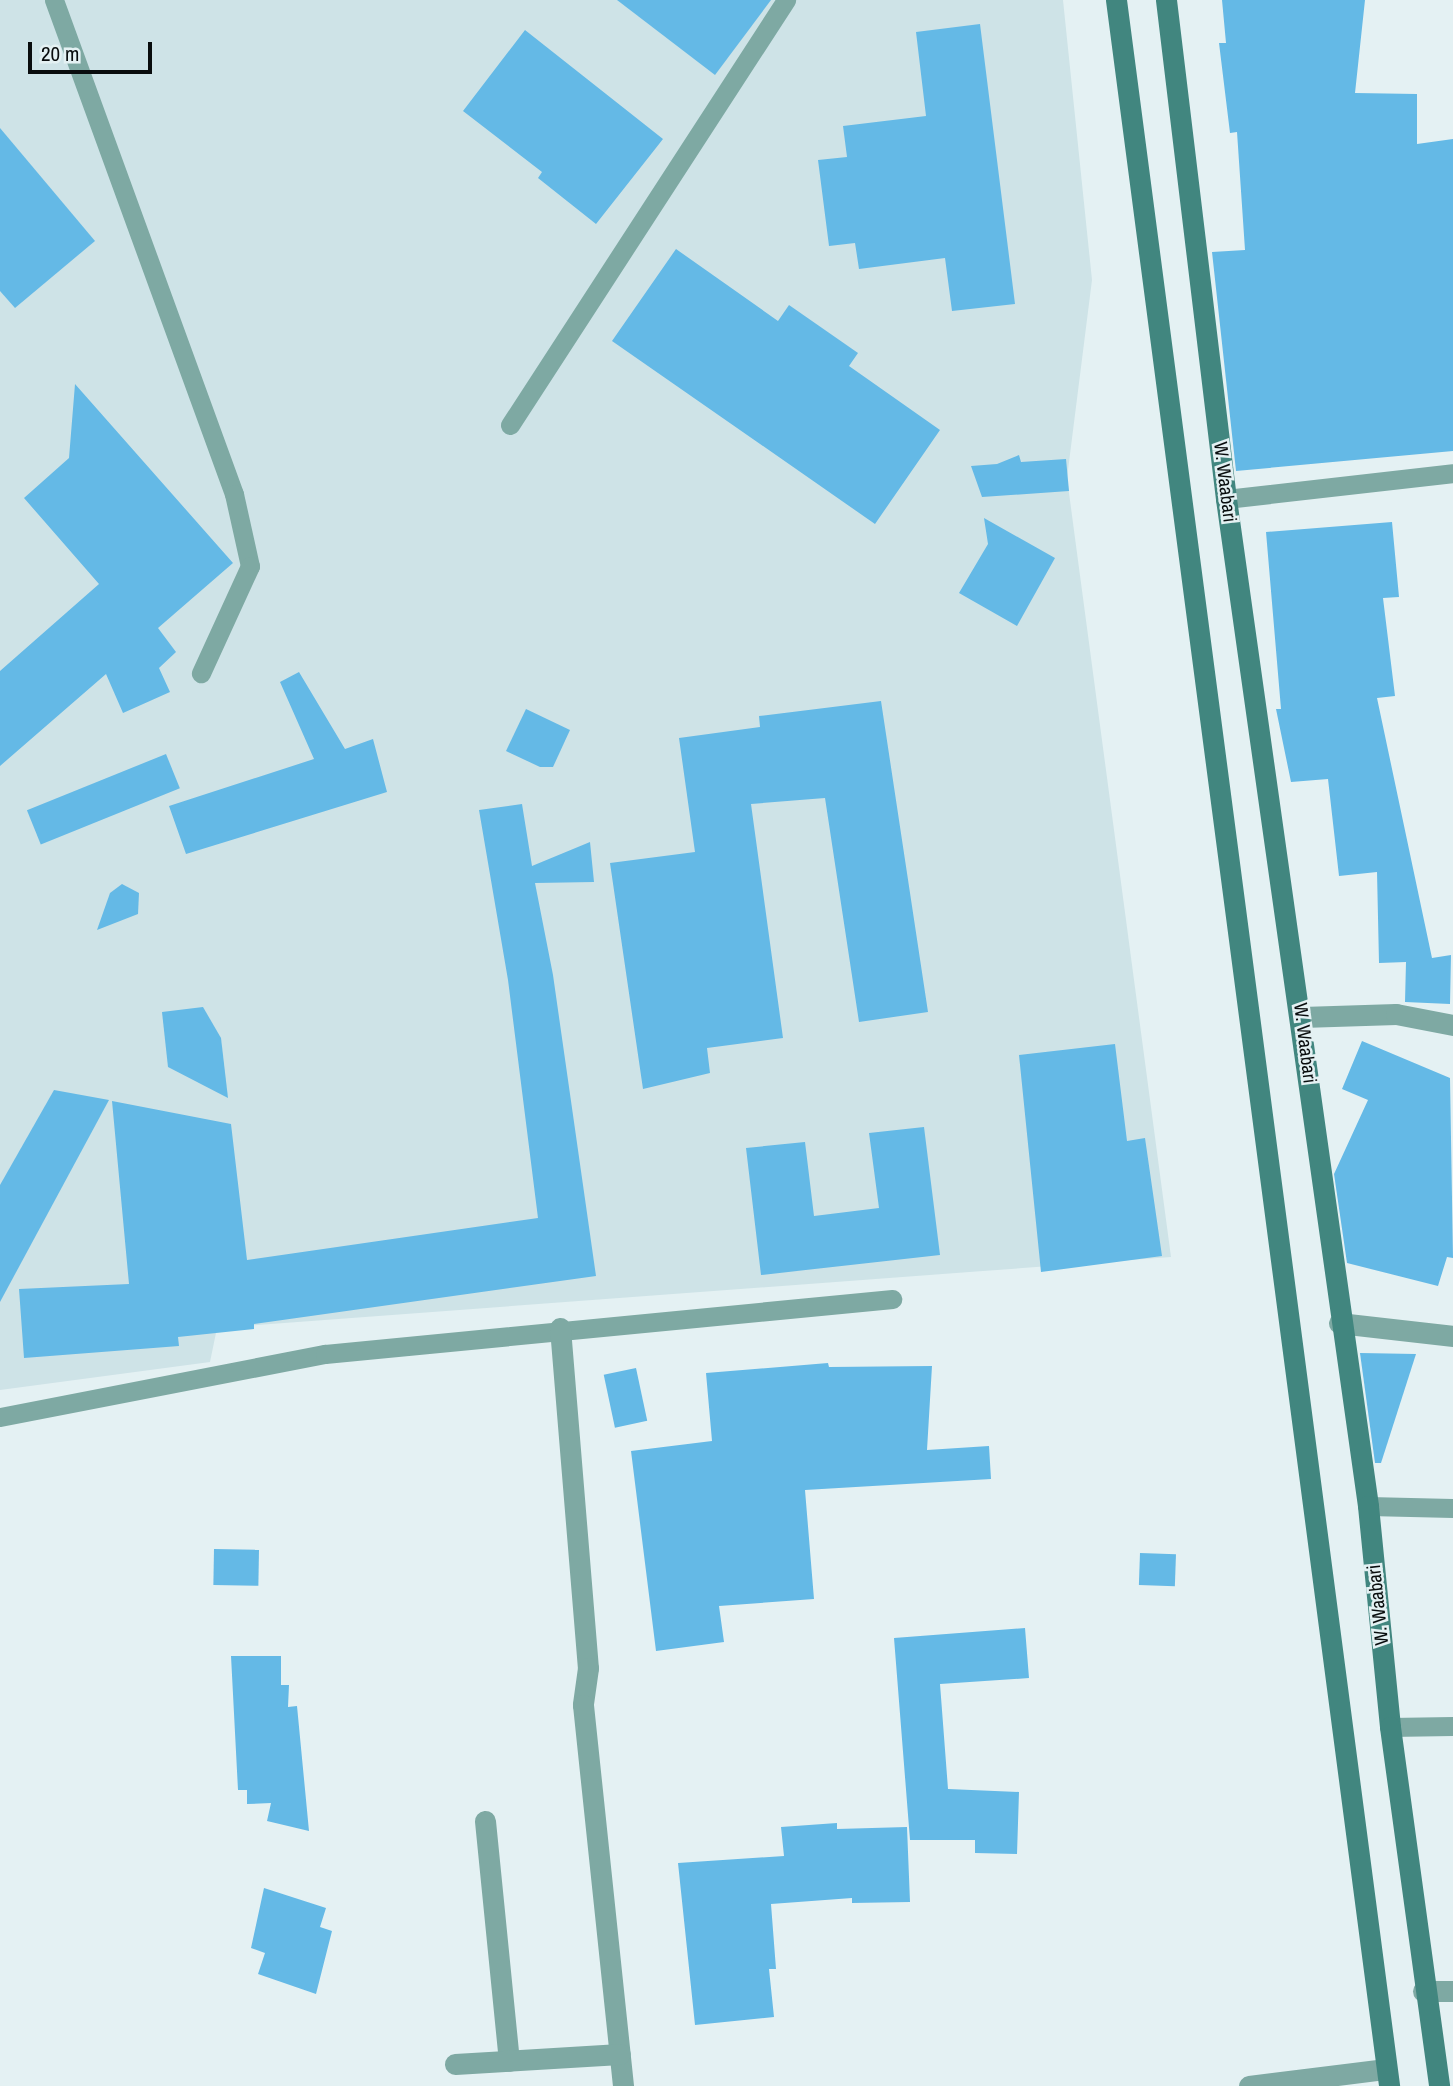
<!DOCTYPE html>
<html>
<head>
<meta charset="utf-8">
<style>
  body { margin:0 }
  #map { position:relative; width:1453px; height:2086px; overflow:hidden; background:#e4f1f3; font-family:"Archivo Narrow",sans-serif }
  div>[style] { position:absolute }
  .built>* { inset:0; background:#cee3e7 }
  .building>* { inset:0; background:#64b9e6; transform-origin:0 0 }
  .lane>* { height:19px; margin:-9.5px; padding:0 9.5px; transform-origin:9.5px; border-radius:9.5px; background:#7ea9a3 }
  .street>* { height:21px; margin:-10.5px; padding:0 10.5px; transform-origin:10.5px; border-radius:10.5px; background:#7ea9a3 }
  .secondary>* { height:21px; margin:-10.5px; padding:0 10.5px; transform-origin:10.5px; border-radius:10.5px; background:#41867f }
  span { translate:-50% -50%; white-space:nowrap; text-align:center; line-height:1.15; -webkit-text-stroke:5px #e4f1f3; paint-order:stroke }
  .street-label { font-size:19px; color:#090d0e }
  .scale { position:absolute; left:28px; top:42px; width:124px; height:32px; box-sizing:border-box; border:4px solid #090d0e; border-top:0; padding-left:9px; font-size:21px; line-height:24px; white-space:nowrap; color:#090d0e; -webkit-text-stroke:5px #e4f1f3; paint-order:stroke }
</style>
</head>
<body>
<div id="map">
  <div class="built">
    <i style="clip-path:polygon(0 0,1063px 0,1092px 280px,1067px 478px,1171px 1257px,217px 1328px,210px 1362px,0 1390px)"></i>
  </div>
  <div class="building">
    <i style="clip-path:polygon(617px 0,771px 0,715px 75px)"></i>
    <i style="clip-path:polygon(1222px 0,1365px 0,1355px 93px,1417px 94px,1417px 144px,1453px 139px,1453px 451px,1236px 471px,1212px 252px,1245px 250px,1237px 132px,1230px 133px,1219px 43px,1226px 43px)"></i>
    <i style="clip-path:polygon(980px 24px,1015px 304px,952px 311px,945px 258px,859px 269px,855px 243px,829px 246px,818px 160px,847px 157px,843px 126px,926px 116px,916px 32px)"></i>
    <i style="clip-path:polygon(525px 30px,663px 139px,596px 224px,538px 178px,542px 172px,463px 111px)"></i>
    <i style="clip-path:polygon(0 128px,95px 241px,15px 308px,0 291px)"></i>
    <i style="clip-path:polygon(676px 249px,778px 321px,789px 305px,858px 353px,849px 366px,940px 430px,875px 524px,612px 341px)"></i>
    <i style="clip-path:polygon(75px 384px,233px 563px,158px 628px,176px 652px,159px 668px,170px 692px,123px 713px,106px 674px,0 766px,0 671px,99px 584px,24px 498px,69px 458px)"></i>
    <i style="clip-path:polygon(1019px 455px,1021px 462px,1066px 459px,1069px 491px,982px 497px,971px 466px,997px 464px)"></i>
    <i style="clip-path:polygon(984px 518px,1055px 558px,1017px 626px,959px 593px,988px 544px)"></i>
    <i style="clip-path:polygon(1392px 522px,1399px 597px,1383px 598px,1395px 696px,1377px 698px,1432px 958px,1451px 955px,1450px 1004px,1405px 1002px,1406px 962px,1379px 963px,1377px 872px,1339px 876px,1328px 779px,1291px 782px,1276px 709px,1281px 709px,1266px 532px)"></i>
    <i style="clip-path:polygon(299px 672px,345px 749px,373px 739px,387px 792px,186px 854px,169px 806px,314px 759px,280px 682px)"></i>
    <i style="clip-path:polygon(881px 701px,928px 1012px,859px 1022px,825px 798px,751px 804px,783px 1038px,707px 1048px,710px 1073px,643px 1089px,610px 863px,695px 852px,679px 738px,760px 727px,759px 716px)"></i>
    <i style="clip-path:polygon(526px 709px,570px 730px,553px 767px,540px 767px,506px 751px)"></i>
    <i style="left:166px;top:754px;width:37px;height:150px;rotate:68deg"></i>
    <i style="clip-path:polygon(522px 804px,532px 866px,590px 842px,594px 882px,535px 883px,553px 975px,596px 1276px,254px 1324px,254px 1329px,178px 1337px,179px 1346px,24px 1358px,19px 1289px,129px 1284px,112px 1101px,231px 1124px,247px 1260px,538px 1218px,508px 980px,479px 810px)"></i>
    <i style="clip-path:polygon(122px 884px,139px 893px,138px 914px,97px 930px,110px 893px)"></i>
    <i style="clip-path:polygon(203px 1007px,221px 1038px,228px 1098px,168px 1067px,162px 1012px)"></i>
    <i style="clip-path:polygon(1362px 1041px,1450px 1078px,1453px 1258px,1447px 1257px,1438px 1286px,1347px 1263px,1334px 1174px,1368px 1100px,1342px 1089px)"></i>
    <i style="clip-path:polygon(1115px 1044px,1127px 1141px,1145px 1138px,1162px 1256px,1041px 1272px,1019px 1055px)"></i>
    <i style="clip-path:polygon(54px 1090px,109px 1100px,0 1302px,0 1185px)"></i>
    <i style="clip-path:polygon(924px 1127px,940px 1255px,761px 1275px,746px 1148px,805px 1142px,814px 1216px,879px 1208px,869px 1133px)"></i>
    <i style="clip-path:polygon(1360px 1353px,1416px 1354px,1381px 1463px,1375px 1463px)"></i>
    <i style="clip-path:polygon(828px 1363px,829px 1367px,932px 1366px,927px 1450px,989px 1446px,991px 1479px,805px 1490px,814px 1599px,719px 1606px,724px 1642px,656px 1651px,631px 1451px,712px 1441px,706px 1373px)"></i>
    <i style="left:636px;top:1368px;width:54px;height:33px;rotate:78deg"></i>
    <i style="left:214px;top:1549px;width:45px;height:36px;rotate:1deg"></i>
    <i style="left:1140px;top:1553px;width:36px;height:32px;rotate:2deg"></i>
    <i style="clip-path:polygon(1025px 1628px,1029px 1678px,940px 1684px,948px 1789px,1019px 1792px,1017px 1854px,975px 1853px,975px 1840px,910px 1840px,894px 1638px)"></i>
    <i style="clip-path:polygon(231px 1656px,281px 1656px,281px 1685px,289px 1685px,288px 1707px,297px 1706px,309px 1831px,267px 1821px,271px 1803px,247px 1804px,247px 1790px,238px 1790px)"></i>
    <i style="clip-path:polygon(837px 1823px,837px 1829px,907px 1827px,910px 1902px,852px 1903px,852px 1898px,771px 1904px,776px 1969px,769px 1969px,774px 2017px,695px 2025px,678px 1863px,784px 1856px,781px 1827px)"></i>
    <i style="clip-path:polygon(264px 1888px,326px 1908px,320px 1927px,332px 1931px,316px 1994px,258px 1974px,265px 1953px,251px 1948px)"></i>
  </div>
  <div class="lane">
    <i style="left:54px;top:0;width:526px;rotate:69.98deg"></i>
    <i style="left:234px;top:494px;width:74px;rotate:77.5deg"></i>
    <i style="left:250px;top:566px;width:118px;rotate:114.6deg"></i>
    <i style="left:510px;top:425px;width:507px;rotate:-57deg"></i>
    <i style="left:1226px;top:499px;width:228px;rotate:-6.5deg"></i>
    <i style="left:0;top:1417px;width:331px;rotate:-11deg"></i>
    <i style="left:325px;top:1354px;width:570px;rotate:-5.54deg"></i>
    <i style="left:1368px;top:1506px;width:85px;rotate:1.3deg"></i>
    <i style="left:1390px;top:1727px;width:63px;rotate:-0.9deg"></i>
  </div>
  <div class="street">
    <i style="left:1302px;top:1017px;width:94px;rotate:-1.8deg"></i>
    <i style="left:1396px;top:1014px;width:58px;rotate:10.9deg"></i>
    <i style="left:1339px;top:1323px;width:115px;rotate:6.5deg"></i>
    <i style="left:560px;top:1328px;width:341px;rotate:85.3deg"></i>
    <i style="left:588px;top:1668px;width:37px;rotate:98deg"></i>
    <i style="left:583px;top:1705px;width:383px;rotate:84deg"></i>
    <i style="left:485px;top:1821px;width:241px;rotate:84.3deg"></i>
    <i style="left:1423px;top:1991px;width:30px"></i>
    <i style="left:455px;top:2064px;width:165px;rotate:-3.5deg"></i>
    <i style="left:1249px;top:2086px;width:138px;rotate:-7.1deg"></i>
  </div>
  <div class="secondary">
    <i style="left:1116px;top:0;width:2104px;rotate:82.54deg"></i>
    <i style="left:1166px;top:0;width:503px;rotate:83.14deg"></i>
    <i style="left:1226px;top:499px;width:1017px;rotate:81.97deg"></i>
    <i style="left:1368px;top:1506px;width:222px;rotate:84.3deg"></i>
    <i style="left:1390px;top:1727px;width:362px;rotate:82.2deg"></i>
  </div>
  <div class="street-label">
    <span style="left:1225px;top:482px;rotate:83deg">W. Waabari</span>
    <span style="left:1305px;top:1043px;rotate:83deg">W. Waabari</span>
    <span style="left:1378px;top:1605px;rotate:-96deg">W. Waabari</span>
  </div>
  <div class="scale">20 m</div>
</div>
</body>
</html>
